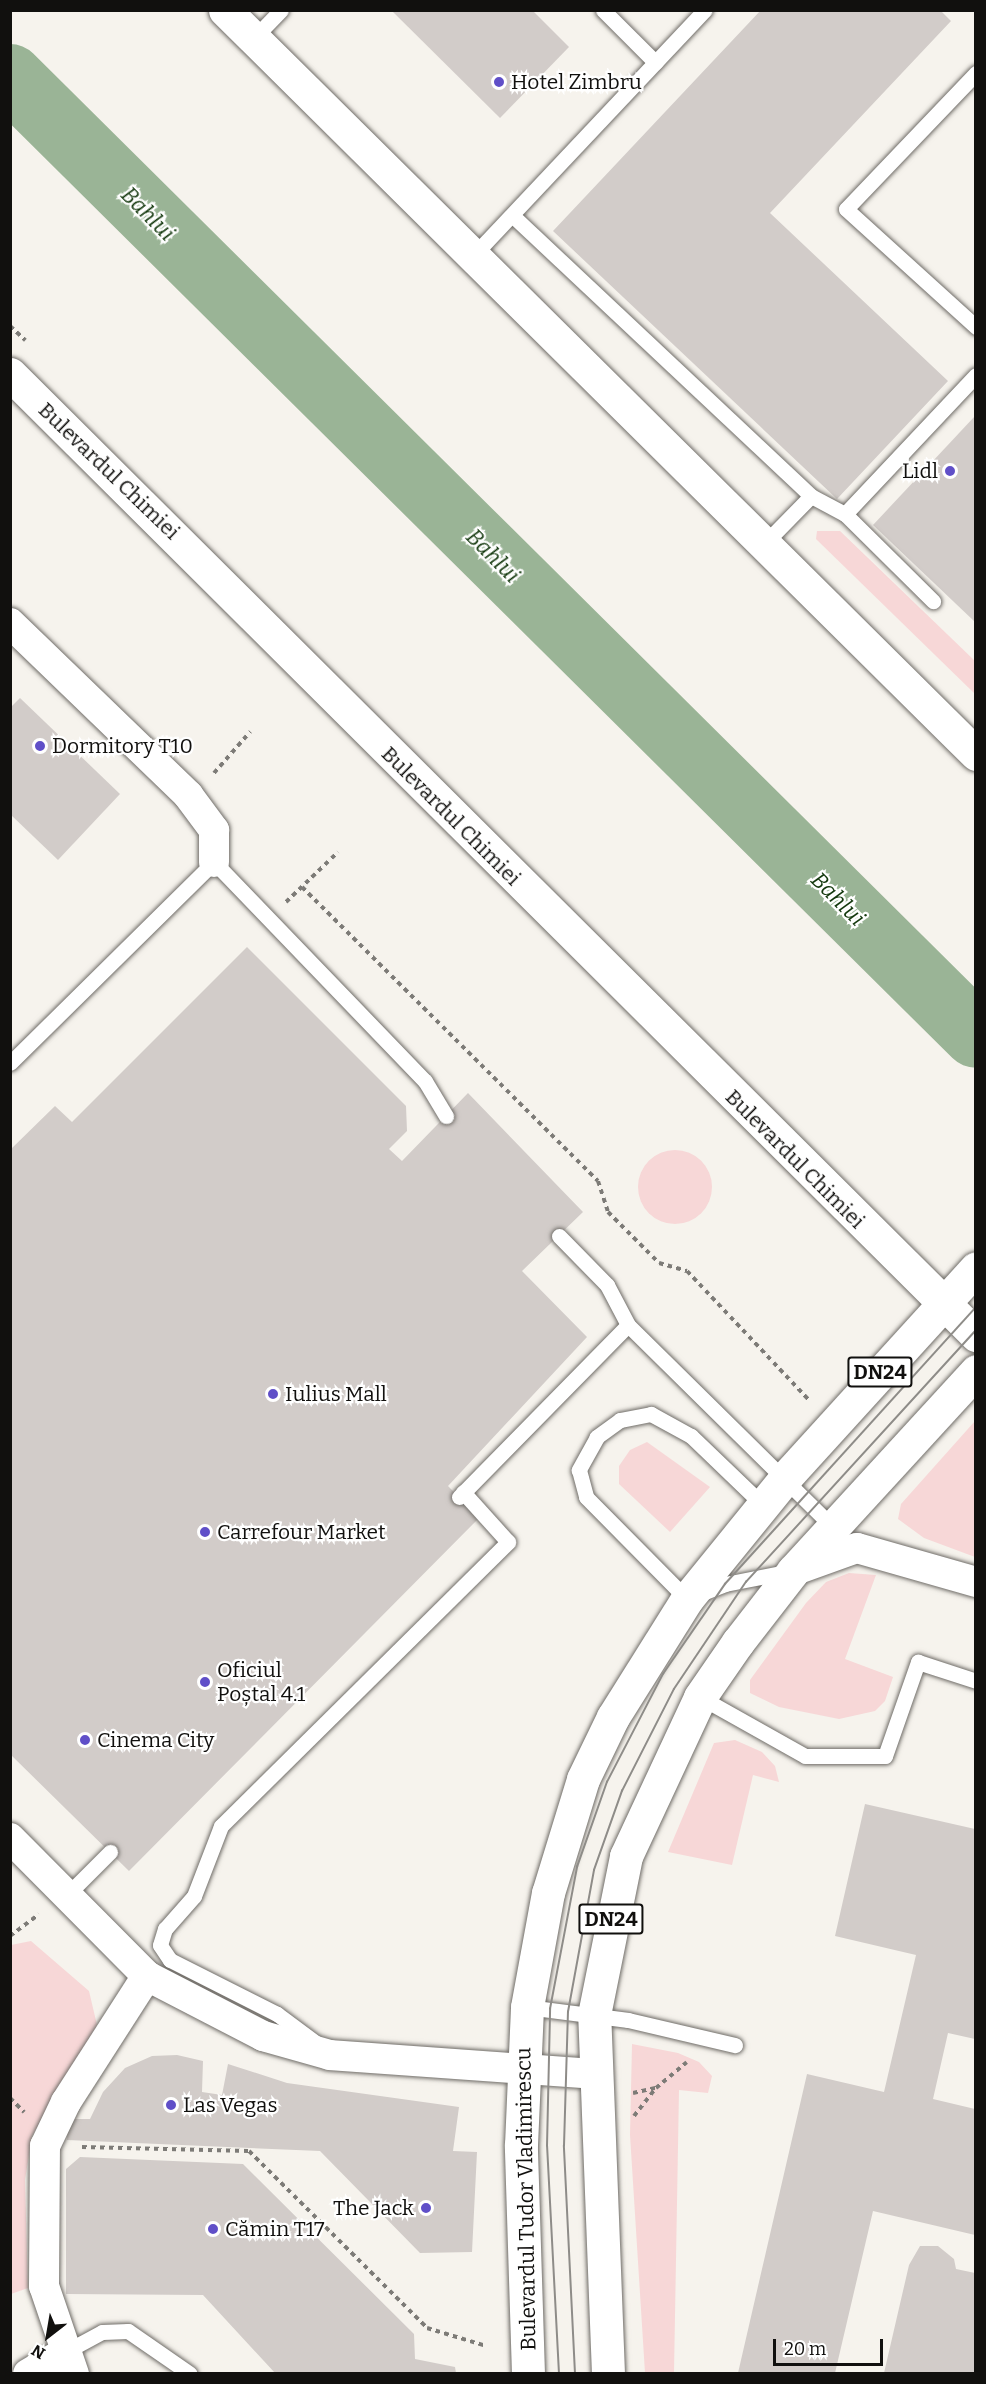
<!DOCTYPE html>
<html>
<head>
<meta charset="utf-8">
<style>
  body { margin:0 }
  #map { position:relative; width:986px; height:2384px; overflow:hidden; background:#f6f3ed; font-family:Bitter,serif }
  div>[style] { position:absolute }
  .green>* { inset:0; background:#f7d7d7 }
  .round { border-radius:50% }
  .river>* { height:66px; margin:-33px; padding:0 33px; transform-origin:33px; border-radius:33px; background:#9ab496 }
  .building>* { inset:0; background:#d2ccc9 }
  .path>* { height:4px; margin-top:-2px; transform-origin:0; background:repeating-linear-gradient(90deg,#7d7b77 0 4.5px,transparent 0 9px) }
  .roads { filter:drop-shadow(0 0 2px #6f6c67) drop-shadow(0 0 2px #6f6c67) }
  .service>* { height:15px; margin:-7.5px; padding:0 7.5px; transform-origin:7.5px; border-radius:7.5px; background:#fff }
  .minor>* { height:30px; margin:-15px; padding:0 15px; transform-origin:15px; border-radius:15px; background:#fff }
  .secondary>* { height:33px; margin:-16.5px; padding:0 16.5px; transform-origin:16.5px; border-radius:16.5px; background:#fff }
  .primary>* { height:33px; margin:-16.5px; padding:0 16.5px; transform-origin:16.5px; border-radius:16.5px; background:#fff }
  .tram>* { height:1.5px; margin:-0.75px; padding:0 0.75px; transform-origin:0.75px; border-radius:0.75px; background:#8e8c88 }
  .dots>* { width:16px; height:16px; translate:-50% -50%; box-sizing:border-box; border:3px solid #fff; border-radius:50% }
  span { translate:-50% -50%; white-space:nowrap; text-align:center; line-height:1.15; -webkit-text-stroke:4.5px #fff; paint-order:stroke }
  .shield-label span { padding:2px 4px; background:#fff; border:2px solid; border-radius:4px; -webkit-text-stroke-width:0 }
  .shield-label { font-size:20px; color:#11100e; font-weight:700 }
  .poi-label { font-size:21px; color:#11100e }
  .left { translate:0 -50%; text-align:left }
  .right { translate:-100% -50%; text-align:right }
  .street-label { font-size:21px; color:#11100e }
  .water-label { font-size:22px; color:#13380d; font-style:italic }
  .frame { position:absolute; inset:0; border:12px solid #11100e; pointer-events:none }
  .north { position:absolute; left:18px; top:2306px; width:60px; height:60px; -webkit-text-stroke:4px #fff; paint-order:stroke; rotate:211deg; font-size:16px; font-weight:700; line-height:24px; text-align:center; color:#11100e }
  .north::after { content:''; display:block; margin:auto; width:21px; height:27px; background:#11100e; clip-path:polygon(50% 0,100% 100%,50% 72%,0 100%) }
  .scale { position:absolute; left:773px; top:2339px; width:110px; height:27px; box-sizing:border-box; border:3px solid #11100e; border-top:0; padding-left:8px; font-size:18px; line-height:21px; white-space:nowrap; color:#11100e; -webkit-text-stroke:4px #fff; paint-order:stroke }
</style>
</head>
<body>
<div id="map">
  <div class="green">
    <i style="clip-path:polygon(817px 531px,840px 531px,975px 661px,975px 694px,816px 539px)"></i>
    <i class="round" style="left:638px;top:1150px;width:74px;height:74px"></i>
    <i style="clip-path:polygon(975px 1421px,975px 1557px,924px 1538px,898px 1519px,901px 1504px)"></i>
    <i style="clip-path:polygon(647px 1442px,710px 1487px,670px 1532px,619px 1484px,619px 1466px,630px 1450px)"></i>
    <i style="clip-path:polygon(849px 1573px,876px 1575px,845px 1659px,893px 1677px,885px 1701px,875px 1711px,839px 1719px,779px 1707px,750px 1693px,750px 1680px,806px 1603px,826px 1582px)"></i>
    <i style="clip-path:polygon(735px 1740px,762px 1752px,775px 1766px,779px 1782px,753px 1775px,732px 1865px,668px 1852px,714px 1743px)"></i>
    <i style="clip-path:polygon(31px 1941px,89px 1991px,97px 2025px,32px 2136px,25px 2180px,28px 2288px,11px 2294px,11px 1945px)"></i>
    <i style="clip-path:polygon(632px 2044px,678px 2053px,699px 2062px,712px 2076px,708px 2093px,679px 2090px,674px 2373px,645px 2373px,630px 2135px)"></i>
  </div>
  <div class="river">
    <i style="left:10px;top:77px;width:1360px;rotate:44.76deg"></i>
  </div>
  <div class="building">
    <i style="clip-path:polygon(391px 10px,532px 10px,569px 47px,500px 118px)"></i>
    <i style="clip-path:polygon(761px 10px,940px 10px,951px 21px,770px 213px,948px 381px,837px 499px,553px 231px)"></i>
    <i style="clip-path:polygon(975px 416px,975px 622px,873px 525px)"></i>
    <i style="clip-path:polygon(20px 698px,120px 794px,58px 860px,10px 814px,10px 708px)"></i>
    <i style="clip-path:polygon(247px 947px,406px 1106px,407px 1131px,389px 1149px,402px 1161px,468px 1093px,583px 1212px,522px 1271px,587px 1337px,448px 1486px,479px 1518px,129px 1871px,10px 1754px,10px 1150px,55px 1106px,72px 1122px)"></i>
    <i style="clip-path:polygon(865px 1804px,975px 1829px,975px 2039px,948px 2033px,933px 2099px,975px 2109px,975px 2235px,873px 2211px,835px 2373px,738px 2373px,807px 2074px,884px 2092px,916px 1955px,835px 1936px)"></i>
    <i style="clip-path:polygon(177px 2055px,203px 2061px,202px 2092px,222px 2095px,228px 2064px,287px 2083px,459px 2107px,453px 2151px,477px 2152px,472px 2252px,420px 2253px,320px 2151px,67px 2140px,68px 2119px,90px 2119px,103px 2092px,125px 2068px,152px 2056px)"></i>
    <i style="clip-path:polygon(80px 2157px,243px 2164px,414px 2334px,415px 2359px,455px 2367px,456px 2373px,275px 2373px,203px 2295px,66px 2294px,66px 2169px)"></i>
    <i style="clip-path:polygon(920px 2246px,938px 2246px,954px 2259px,956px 2269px,975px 2273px,975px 2373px,884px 2373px,909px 2265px)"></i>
  </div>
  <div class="path">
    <i style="left:10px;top:326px;width:21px;rotate:43deg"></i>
    <i style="left:214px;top:773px;width:55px;rotate:-48.7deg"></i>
    <i style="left:302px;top:887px;width:417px;rotate:44.8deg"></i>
    <i style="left:598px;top:1181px;width:33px;rotate:72deg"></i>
    <i style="left:608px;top:1212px;width:72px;rotate:45deg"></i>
    <i style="left:659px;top:1263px;width:29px;rotate:16deg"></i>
    <i style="left:687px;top:1271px;width:179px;rotate:46.6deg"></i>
    <i style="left:286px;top:902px;width:72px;rotate:-43.9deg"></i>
    <i style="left:10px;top:1936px;width:36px;rotate:-37deg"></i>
    <i style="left:633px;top:2093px;width:23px;rotate:-13deg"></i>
    <i style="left:10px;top:2098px;width:20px;rotate:45deg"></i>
    <i style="left:634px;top:2116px;width:36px;rotate:-52deg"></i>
    <i style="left:656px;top:2088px;width:40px;rotate:-40deg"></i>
    <i style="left:82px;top:2147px;width:167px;rotate:1.4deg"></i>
    <i style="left:249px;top:2151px;width:251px;rotate:44.8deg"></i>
    <i style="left:427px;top:2328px;width:59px;rotate:16.9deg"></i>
  </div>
  <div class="roads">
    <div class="service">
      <i style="left:603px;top:10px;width:74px;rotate:45deg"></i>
      <i style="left:253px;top:39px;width:40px;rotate:-46deg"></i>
      <i style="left:976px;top:73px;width:188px;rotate:133.7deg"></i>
      <i style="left:846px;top:209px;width:176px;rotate:42.2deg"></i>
      <i style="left:513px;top:216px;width:409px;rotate:43.2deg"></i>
      <i style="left:470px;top:259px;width:342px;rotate:-46.7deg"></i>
      <i style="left:845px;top:514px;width:191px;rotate:-46.7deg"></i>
      <i style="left:761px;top:547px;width:71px;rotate:-45.6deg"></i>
      <i style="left:811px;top:496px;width:38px;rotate:28deg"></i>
      <i style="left:845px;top:514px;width:124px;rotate:44.7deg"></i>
      <i style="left:10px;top:1063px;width:286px;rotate:-44.6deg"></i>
      <i style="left:214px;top:862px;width:304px;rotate:46.1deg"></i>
      <i style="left:425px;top:1081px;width:41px;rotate:59deg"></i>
      <i style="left:559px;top:1236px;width:69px;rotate:45.6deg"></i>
      <i style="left:607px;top:1285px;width:45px;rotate:62.3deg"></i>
      <i style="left:628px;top:1325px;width:288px;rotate:44.6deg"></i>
      <i style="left:459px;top:1497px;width:241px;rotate:-45.5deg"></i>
      <i style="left:765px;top:1507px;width:103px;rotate:-136.2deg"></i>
      <i style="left:691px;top:1436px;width:46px;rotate:-151.2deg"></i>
      <i style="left:651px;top:1414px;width:32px;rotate:169deg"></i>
      <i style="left:620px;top:1420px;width:29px;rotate:144deg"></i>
      <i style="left:597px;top:1437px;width:38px;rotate:119deg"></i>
      <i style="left:579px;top:1470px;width:28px;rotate:75deg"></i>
      <i style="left:586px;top:1497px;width:144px;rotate:45.3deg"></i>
      <i style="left:687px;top:1599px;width:41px;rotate:-21.5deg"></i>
      <i style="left:725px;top:1584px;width:63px;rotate:-11deg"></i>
      <i style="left:700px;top:1697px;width:120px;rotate:29.3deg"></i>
      <i style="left:805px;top:1756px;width:80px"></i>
      <i style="left:885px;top:1756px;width:100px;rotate:-70.7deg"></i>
      <i style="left:918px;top:1662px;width:61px;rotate:18.1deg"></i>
      <i style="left:67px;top:1895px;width:61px;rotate:-45deg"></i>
      <i style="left:527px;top:2007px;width:102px;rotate:7.3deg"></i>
      <i style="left:628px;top:2020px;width:110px;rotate:13.2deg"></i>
      <i style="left:316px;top:2043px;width:49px;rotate:-143.4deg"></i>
      <i style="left:277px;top:2014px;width:120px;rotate:-153.2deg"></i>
      <i style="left:170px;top:1960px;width:18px;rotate:-124deg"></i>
      <i style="left:160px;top:1945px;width:17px;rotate:-73deg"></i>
      <i style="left:165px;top:1929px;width:44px;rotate:-48.7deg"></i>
      <i style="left:194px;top:1896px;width:75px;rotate:-68.9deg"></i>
      <i style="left:221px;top:1826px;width:404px;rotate:-44.7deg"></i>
      <i style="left:508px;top:1542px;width:67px;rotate:-132deg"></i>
      <i style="left:65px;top:2352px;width:42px;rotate:-28.4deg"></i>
      <i style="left:102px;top:2332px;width:26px;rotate:-2deg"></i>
      <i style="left:128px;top:2331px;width:75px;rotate:34.7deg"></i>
    </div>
    <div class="minor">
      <i style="left:10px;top:623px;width:248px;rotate:44deg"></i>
      <i style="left:188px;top:795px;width:44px;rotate:53.4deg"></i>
      <i style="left:214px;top:830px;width:32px;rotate:90deg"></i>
      <i style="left:793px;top:1571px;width:68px;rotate:-19.8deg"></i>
      <i style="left:857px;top:1548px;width:124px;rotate:15.9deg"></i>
      <i style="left:10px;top:1838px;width:194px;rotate:45.2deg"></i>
      <i style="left:147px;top:1976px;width:131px;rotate:27.3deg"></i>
      <i style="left:263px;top:2036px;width:70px;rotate:15.8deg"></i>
      <i style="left:330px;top:2055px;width:263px;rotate:4.1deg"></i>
      <i style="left:28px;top:2374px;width:43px;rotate:-30.7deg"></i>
      <i style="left:74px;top:2374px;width:93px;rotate:-108.8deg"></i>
      <i style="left:44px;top:2286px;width:140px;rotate:-89.6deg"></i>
      <i style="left:45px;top:2146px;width:49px;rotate:-64.5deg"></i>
      <i style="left:66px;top:2102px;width:150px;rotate:-57.3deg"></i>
    </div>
    <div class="secondary">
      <i style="left:225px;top:10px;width:1057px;rotate:44.73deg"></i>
      <i style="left:10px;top:374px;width:1363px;rotate:44.85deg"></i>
    </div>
    <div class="primary">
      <i style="left:528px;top:2374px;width:229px;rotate:-91.8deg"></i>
      <i style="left:521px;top:2145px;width:138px;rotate:-87.5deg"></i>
      <i style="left:527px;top:2007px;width:116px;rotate:-79.6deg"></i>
      <i style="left:548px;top:1893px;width:119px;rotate:-72.9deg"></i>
      <i style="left:583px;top:1779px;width:69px;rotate:-64.2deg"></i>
      <i style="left:613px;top:1717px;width:139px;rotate:-57.9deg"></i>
      <i style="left:687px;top:1599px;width:157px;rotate:-50.9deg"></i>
      <i style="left:786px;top:1477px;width:282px;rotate:-47.7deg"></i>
      <i style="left:608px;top:2374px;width:359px;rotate:-92.2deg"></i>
      <i style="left:594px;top:2015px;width:162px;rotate:-78.6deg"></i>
      <i style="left:626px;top:1856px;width:175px;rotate:-65deg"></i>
      <i style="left:700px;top:1697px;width:67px;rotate:-55.4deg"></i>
      <i style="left:738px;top:1642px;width:90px;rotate:-52.2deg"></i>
      <i style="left:793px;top:1571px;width:271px;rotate:-47.5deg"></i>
    </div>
  </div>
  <div class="tram">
    <i style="left:559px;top:2374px;width:228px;rotate:-93deg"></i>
    <i style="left:547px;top:2146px;width:137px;rotate:-88.7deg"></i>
    <i style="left:550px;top:2009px;width:145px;rotate:-79.2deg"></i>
    <i style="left:577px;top:1867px;width:90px;rotate:-70.6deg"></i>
    <i style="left:607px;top:1782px;width:122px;rotate:-62.6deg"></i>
    <i style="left:663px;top:1674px;width:109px;rotate:-55.4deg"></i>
    <i style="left:725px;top:1584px;width:374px;rotate:-47.8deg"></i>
    <i style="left:575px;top:2374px;width:228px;rotate:-92.8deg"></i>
    <i style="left:564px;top:2146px;width:134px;rotate:-88.3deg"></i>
    <i style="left:568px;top:2012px;width:144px;rotate:-79.6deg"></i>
    <i style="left:594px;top:1870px;width:84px;rotate:-70.5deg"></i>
    <i style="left:622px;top:1791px;width:114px;rotate:-63deg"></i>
    <i style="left:674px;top:1689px;width:129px;rotate:-56.1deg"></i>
    <i style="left:746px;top:1582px;width:341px;rotate:-47.6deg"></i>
  </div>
  <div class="dots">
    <i style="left:499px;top:82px;background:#604fc8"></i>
    <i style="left:950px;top:471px;background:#604fc8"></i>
    <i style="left:40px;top:746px;background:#604fc8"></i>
    <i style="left:273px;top:1394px;background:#604fc8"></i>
    <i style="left:205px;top:1532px;background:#604fc8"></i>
    <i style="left:205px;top:1682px;background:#604fc8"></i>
    <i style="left:85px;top:1740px;background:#604fc8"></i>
    <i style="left:171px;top:2105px;background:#604fc8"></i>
    <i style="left:426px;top:2208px;background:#604fc8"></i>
    <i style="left:213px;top:2229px;background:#604fc8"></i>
  </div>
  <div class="shield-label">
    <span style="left:880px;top:1372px">DN24</span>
    <span style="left:611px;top:1919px">DN24</span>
  </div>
  <div class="poi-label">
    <span class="left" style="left:511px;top:82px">Hotel Zimbru</span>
    <span class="right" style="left:938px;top:471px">Lidl</span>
    <span class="left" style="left:52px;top:746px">Dormitory T10</span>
    <span class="left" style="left:285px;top:1394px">Iulius Mall</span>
    <span class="left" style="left:217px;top:1532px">Carrefour Market</span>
    <span class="left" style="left:217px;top:1682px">Oficiul<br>Poștal 4.1</span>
    <span class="left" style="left:97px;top:1740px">Cinema City</span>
    <span class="left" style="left:183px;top:2105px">Las Vegas</span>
    <span class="right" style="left:414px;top:2208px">The Jack</span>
    <span class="left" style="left:225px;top:2229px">Cămin T17</span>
  </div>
  <div class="street-label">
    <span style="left:109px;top:471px;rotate:44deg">Bulevardul Chimiei</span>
    <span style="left:451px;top:816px;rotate:45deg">Bulevardul Chimiei</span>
    <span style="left:795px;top:1159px;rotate:45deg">Bulevardul Chimiei</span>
    <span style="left:526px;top:2199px;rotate:-91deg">Bulevardul Tudor Vladimirescu</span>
  </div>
  <div class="water-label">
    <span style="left:148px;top:214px;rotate:45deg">Bahlui</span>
    <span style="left:493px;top:556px;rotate:45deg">Bahlui</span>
    <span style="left:838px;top:899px;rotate:45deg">Bahlui</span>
  </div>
  <div class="frame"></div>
  <div class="north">N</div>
  <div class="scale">20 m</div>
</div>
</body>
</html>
